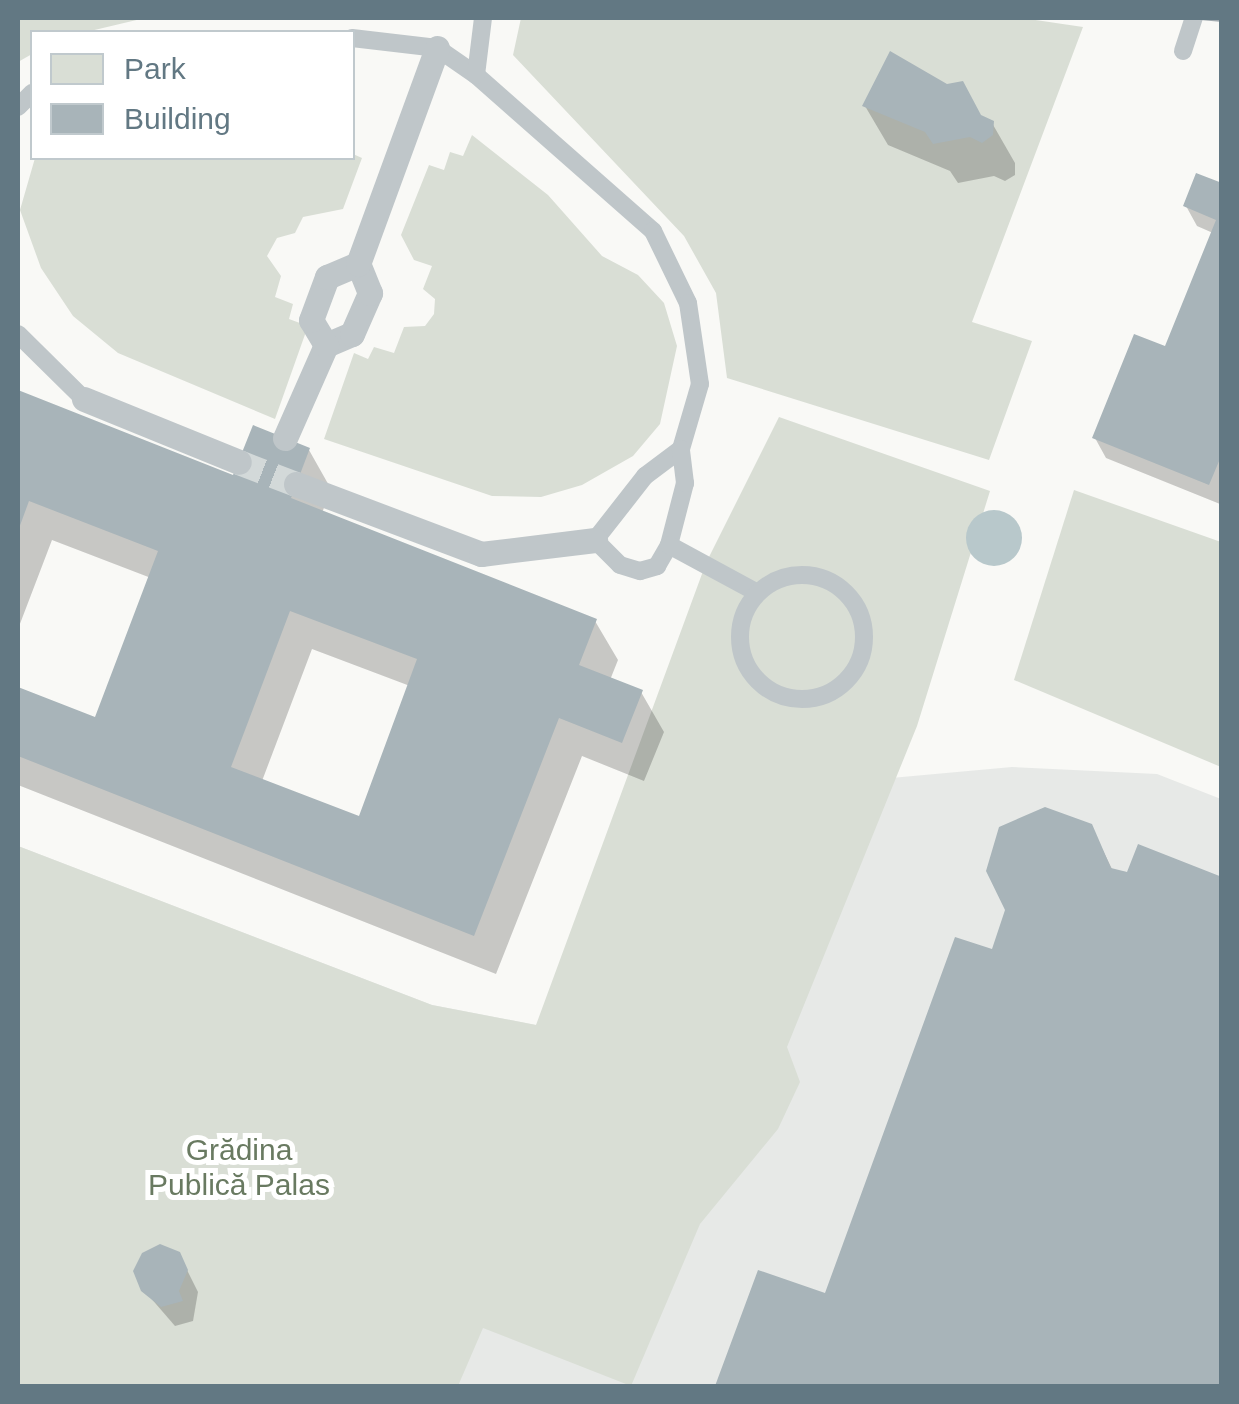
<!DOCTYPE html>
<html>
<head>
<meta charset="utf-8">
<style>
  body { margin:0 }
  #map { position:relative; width:1239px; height:1404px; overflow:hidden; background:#f9f9f6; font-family:Helvetica,sans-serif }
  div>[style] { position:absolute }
  .built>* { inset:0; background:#e7e9e7 }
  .green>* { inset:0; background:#d9ded5 }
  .water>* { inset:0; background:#b8c8cb }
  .round { border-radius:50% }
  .shadow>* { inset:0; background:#0003 }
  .building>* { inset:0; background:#a8b4b9 }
  .pedestrian-tunnel>* { height:25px; margin-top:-12.5px; transform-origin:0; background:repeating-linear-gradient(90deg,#d3d9d9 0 25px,transparent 0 37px) }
  .service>* { height:18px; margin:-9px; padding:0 9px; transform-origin:9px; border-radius:9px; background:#bfc6c9 }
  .service>.ring { margin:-9px; padding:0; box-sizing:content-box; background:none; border:18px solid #bfc6c9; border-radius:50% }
  .pedestrian>* { height:25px; margin:-12.5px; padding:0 12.5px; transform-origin:12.5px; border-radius:12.5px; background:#bfc6c9 }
  .tram>* { height:2.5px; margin:-1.25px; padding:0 1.25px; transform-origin:1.25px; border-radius:1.25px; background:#a1aaaf }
  span { translate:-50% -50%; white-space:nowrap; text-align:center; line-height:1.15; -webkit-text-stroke:10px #fff; paint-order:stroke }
  .park-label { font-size:30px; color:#697a61 }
  .frame { position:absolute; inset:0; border:20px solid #627883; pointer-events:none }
  .legend { position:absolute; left:30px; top:30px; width:325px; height:130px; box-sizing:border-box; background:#fff; border:2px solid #c0c9cd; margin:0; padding:12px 18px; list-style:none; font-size:30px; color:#627883 }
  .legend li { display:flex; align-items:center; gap:20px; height:50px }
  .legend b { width:50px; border:2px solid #c0c9cd }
</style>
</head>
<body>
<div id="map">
  <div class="built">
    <i style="clip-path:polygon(1012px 767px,1157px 774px,1221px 799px,1221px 1386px,18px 1386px,18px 846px,432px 1005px,536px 1025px,825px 784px)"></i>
  </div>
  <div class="green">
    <i style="clip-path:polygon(18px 18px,145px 18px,86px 32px,32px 32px,32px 54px,18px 62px)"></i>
    <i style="clip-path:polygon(521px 18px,1022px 18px,1083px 27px,972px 322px,1032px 341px,989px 460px,727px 378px,716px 293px,684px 236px,513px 55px)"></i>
    <i style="clip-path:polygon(472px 135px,548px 195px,602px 256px,638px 275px,664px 303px,677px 346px,660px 424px,633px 456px,582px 485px,541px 497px,492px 496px,324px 439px,354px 353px,368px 359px,374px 347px,394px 353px,404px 327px,425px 326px,434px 314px,435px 299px,423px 289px,432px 266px,414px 260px,401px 235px,429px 165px,444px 170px,450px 152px,463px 156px)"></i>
    <i style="clip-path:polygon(353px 154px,362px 158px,343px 209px,303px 217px,295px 233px,277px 238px,267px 256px,281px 276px,275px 297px,293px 304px,289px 319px,308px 326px,275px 419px,118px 353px,73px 316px,41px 268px,20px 210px,35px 158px)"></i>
    <i style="clip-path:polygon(779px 417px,990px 491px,917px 726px,787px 1047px,800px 1082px,778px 1129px,700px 1224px,631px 1386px,483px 1328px,458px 1386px,18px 1386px,18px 846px,432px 1005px,536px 1025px,706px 563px)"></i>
    <i style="clip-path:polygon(1074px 490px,1221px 542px,1221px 767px,1014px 680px)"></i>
  </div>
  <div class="water">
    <i class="round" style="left:966px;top:510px;width:56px;height:56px"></i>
  </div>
  <div class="shadow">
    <i style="clip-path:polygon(865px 106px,981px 117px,992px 123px,1015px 163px,1015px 175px,1005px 181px,994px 176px,958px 183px,950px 171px,888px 145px)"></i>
    <i style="clip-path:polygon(1222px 186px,1222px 501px,1220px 504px,1106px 458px,1095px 438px,1166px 349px,1213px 233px,1197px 226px,1186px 206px)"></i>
    <i style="clip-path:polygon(evenodd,18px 392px,235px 478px,309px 450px,331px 489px,322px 513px,595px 621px,618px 660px,610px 680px,641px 692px,664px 732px,644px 781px,582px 756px,496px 974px,18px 785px,18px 690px,97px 720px,151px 578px,52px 540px,18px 629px,18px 392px,312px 649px,410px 686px,360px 819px,262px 781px,312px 649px)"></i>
    <i style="clip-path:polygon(1091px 826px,1113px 871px,1222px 879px,1222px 1386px,718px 1386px,760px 1273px,826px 1298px,994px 952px)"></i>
    <i style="clip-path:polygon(179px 1254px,198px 1292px,193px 1321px,175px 1326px,143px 1289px)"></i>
  </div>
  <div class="building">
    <i style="clip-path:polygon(890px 51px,947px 84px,963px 81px,981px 115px,994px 121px,993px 135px,982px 143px,970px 137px,933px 144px,925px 132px,862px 106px)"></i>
    <i style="clip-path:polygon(1196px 173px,1222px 183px,1222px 454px,1209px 485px,1092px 438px,1134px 334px,1165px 346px,1216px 220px,1183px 206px)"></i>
    <i style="clip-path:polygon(evenodd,18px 390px,233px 475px,253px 425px,310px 448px,291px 498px,597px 619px,579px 665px,643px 690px,622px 743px,559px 718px,474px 936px,18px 756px,18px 687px,95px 717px,158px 551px,29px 501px,18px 531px,18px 390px,290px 611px,417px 659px,359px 816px,231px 767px,290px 611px)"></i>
    <i style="clip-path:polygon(1045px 807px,1092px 824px,1111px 868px,1127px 872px,1138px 844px,1222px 877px,1222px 1386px,715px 1386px,758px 1270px,825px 1293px,955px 937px,992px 949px,1005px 910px,986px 871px,999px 827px)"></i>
    <i style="clip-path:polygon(160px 1244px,180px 1252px,188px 1270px,179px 1291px,183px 1301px,161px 1307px,141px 1291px,133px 1271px,142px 1253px)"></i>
  </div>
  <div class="pedestrian-tunnel">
    <i style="left:239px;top:462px;width:61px;rotate:21.1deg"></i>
  </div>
  <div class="service">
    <i style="left:352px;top:38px;width:86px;rotate:6.7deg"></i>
    <i style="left:437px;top:48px;width:47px;rotate:34.7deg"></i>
    <i style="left:476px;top:75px;width:236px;rotate:41.4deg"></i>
    <i style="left:653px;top:231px;width:80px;rotate:64.1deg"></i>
    <i style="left:688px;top:303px;width:82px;rotate:81.6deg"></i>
    <i style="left:700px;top:384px;width:68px;rotate:106.3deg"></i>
    <i style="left:681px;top:449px;width:45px;rotate:143.1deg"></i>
    <i style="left:645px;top:476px;width:81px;rotate:128deg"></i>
    <i style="left:595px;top:540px;width:35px;rotate:45deg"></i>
    <i style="left:620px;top:565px;width:21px;rotate:17deg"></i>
    <i style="left:640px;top:571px;width:18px;rotate:-16deg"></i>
    <i style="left:657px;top:566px;width:24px;rotate:-60deg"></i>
    <i style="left:669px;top:545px;width:64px;rotate:-75.5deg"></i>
    <i style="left:685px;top:483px;width:34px;rotate:-97deg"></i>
    <i style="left:1183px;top:51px;width:35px;rotate:-72deg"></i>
    <i style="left:476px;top:75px;width:57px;rotate:-83deg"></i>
    <i style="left:18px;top:107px;width:20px;rotate:-45deg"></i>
    <i style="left:18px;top:334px;width:93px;rotate:44.6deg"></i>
    <i style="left:669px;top:545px;width:99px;rotate:28.4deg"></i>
    <i class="ring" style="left:740px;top:575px;width:106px;height:106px"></i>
  </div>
  <div class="pedestrian">
    <i style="left:326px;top:345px;width:28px;rotate:-23deg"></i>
    <i style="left:352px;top:334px;width:45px;rotate:-66.3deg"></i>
    <i style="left:370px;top:293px;width:31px;rotate:-112deg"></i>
    <i style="left:84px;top:399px;width:167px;rotate:22.1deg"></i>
    <i style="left:285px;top:438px;width:102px;rotate:-66.2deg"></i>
    <i style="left:326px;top:345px;width:29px;rotate:-121deg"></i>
    <i style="left:311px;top:320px;width:46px;rotate:-69.6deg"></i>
    <i style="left:327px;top:277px;width:34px;rotate:-23deg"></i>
    <i style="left:358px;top:264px;width:230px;rotate:-69.9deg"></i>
    <i style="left:296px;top:484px;width:198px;rotate:20.7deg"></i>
    <i style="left:481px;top:554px;width:115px;rotate:-7deg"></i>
  </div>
  <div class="tram">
    <i style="left:1200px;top:18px;width:22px;rotate:5deg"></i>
  </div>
  <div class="park-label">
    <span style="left:239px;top:1167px">Grădina<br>Publică Palas</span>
  </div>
  <div class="frame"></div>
  <ul class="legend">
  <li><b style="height:28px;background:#d9ded5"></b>Park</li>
  <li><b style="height:28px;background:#a8b4b9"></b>Building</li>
  </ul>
</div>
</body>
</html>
